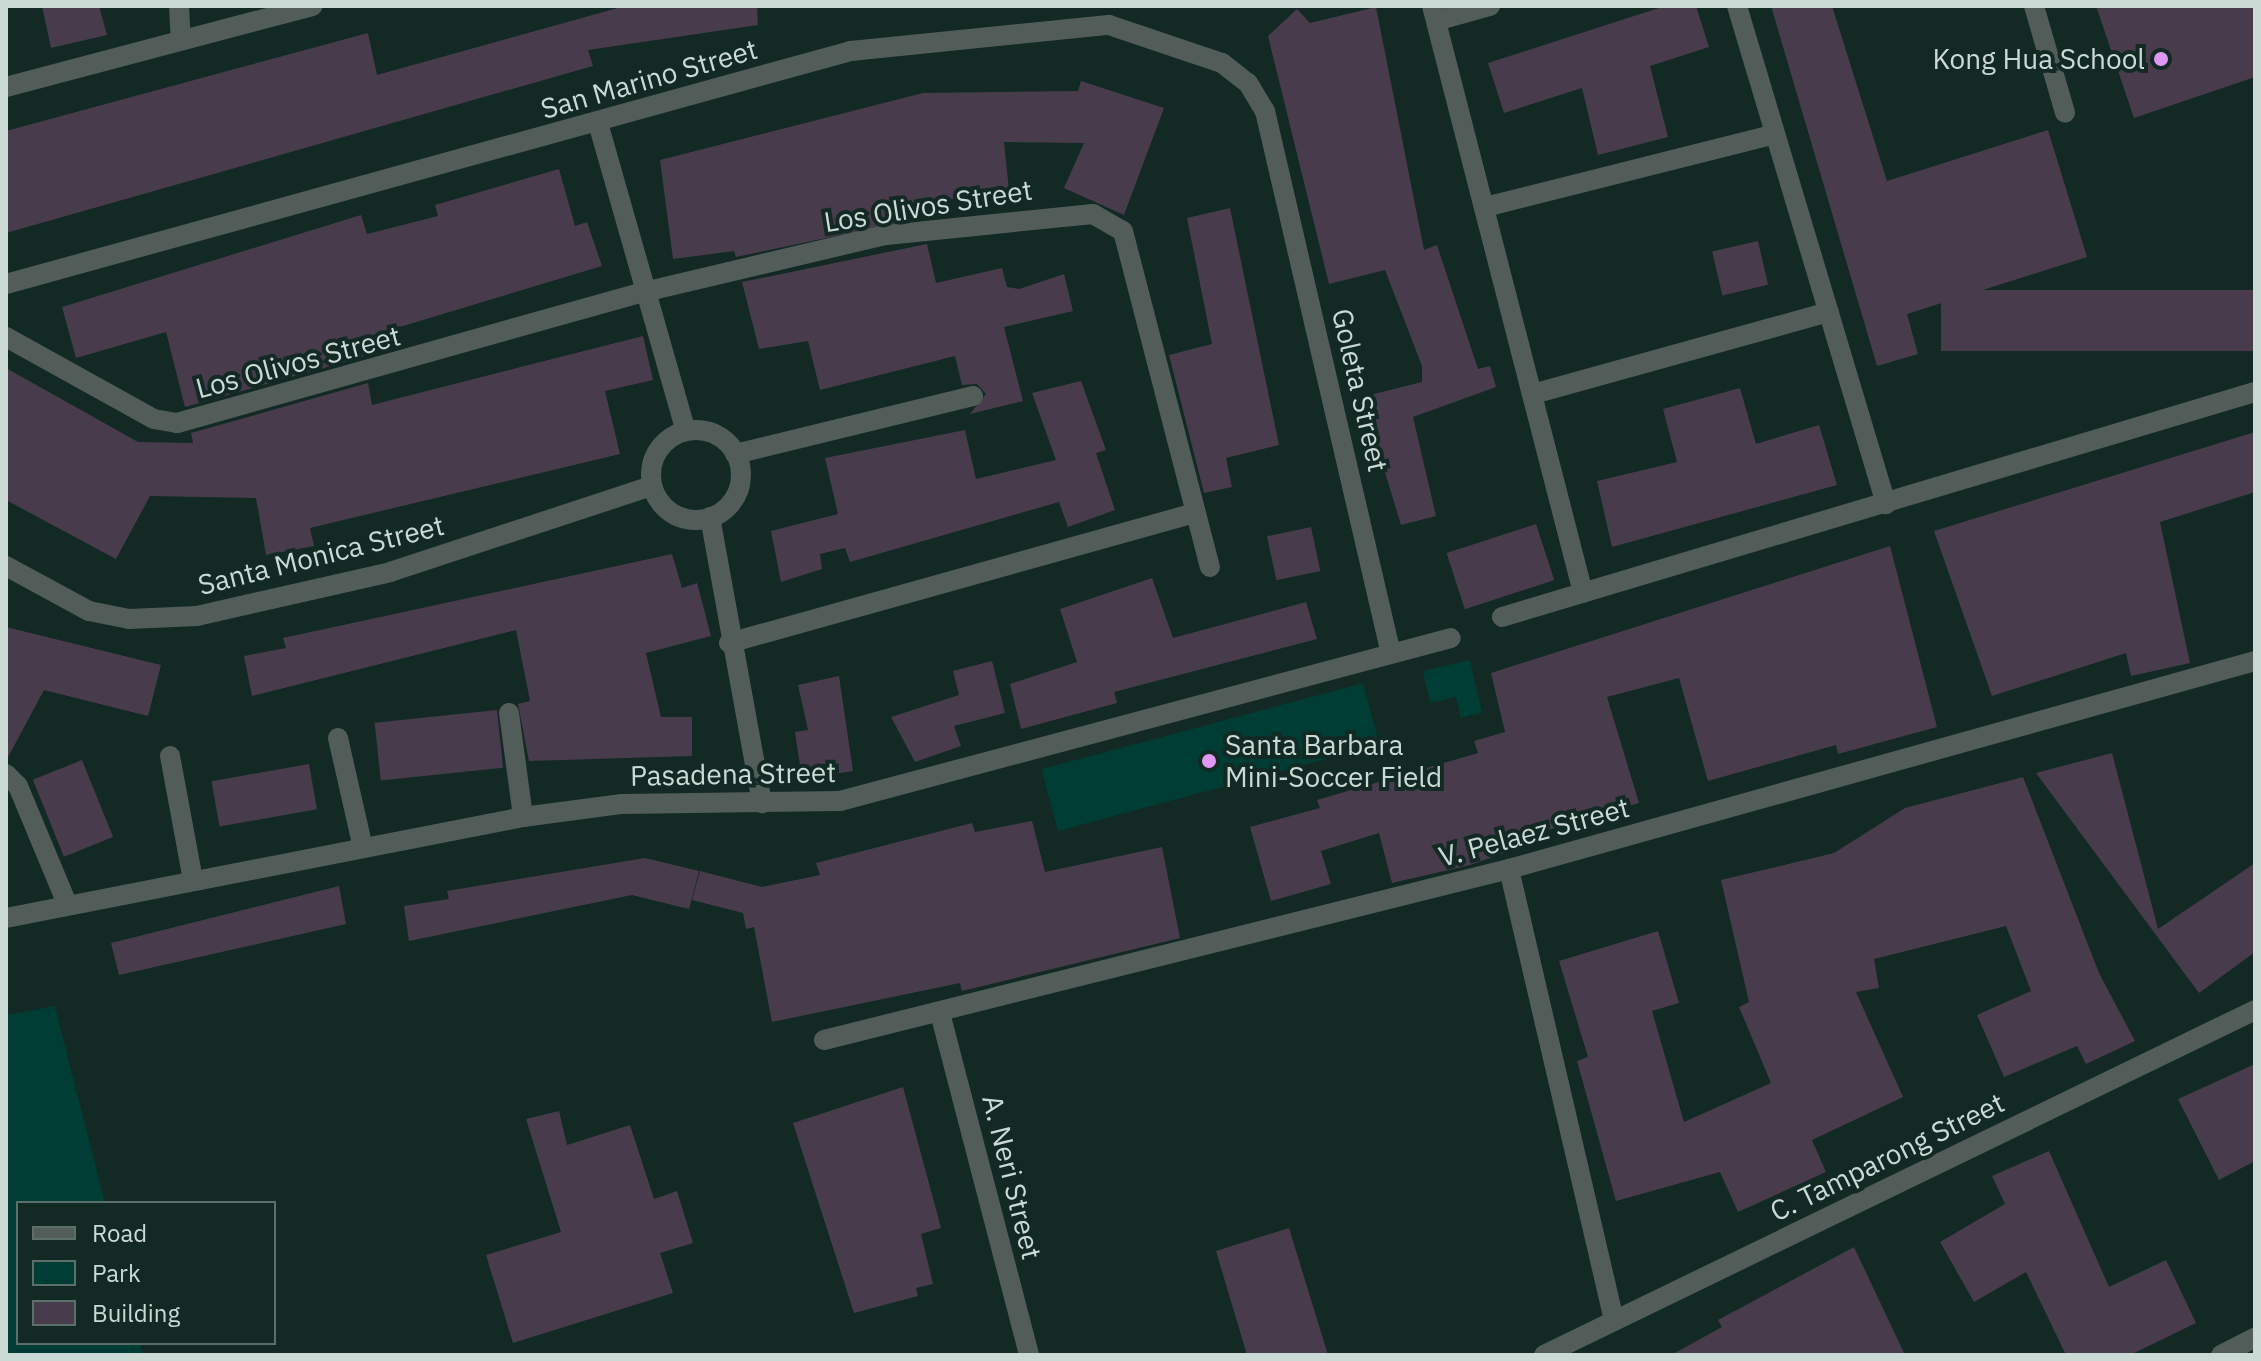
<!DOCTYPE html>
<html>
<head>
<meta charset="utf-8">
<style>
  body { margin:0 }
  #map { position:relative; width:2261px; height:1361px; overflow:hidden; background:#122924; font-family:"IBM Plex Sans",sans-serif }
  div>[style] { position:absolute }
  .green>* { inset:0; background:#003d35; transform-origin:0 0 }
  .building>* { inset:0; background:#483c4c; transform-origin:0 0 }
  .lane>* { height:20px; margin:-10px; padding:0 10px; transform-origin:10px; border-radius:10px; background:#525d5a }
  .street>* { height:20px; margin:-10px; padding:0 10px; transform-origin:10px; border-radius:10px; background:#525d5a }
  .street>.ring { margin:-10px; padding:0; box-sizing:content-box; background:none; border:20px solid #525d5a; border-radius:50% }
  .dots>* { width:22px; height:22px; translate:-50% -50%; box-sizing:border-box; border:4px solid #122924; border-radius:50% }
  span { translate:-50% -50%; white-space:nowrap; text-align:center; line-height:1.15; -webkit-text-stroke:8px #122924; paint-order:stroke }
  .poi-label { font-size:28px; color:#ccdad6 }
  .right { translate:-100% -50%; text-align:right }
  .left { translate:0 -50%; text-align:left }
  .street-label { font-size:28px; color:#ccdad6 }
  .frame { position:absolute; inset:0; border:8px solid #ccdad6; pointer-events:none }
  .legend { position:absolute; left:16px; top:1201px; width:260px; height:144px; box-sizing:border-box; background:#122924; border:2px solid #5c706b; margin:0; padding:10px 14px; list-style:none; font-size:24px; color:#ccdad6 }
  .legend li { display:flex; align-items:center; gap:16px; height:40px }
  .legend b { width:40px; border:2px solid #5c706b }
</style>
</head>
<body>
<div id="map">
  <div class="green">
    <i style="clip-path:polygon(1470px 660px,1482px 713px,1461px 718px,1456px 697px,1430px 703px,1423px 671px)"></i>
    <i style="left:1363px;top:683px;width:64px;height:333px;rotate:75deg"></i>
    <i style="clip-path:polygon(55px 1006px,105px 1203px,18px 1203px,18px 1343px,140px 1343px,143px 1355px,6px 1355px,6px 1015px)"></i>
  </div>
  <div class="building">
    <i style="clip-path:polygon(42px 6px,99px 6px,107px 35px,51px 48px)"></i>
    <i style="clip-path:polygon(625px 6px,757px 6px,758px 25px,588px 50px,593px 66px,6px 233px,6px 131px,368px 33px,377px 75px)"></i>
    <i style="clip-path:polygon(1665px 6px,1696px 6px,1709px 47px,1650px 66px,1668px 137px,1598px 155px,1582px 88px,1504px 113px,1488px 63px)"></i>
    <i style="clip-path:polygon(1771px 6px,1832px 6px,1887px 181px,2048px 130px,2087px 257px,1907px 314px,1918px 354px,1877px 366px)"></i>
    <i style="clip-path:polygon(2096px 6px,2255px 6px,2255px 77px,2134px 118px)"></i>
    <i style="clip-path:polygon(1376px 7px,1424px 250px,1437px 245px,1478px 369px,1490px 366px,1496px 387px,1413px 417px,1436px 516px,1401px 525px,1362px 397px,1422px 382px,1422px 366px,1385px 270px,1329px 284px,1268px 36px,1297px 9px,1310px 23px)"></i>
    <i style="clip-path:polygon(1081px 81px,1164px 108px,1124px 215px,1064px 188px,1084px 143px,1004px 142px,1009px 190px,917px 205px,921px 218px,736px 257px,734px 251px,673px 259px,660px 160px,923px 93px,1078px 91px)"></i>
    <i style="clip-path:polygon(559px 169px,575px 226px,587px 222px,602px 266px,360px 339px,363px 357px,185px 407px,166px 332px,76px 358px,62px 307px,361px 215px,367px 234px,438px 216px,435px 205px)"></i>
    <i style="clip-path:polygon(1230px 208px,1279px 445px,1226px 458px,1232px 487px,1204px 493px,1169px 355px,1212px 344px,1187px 218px)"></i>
    <i style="left:1758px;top:241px;width:45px;height:47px;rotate:77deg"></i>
    <i style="clip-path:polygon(927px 244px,936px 283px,1002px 268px,1007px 287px,1019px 289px,1064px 274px,1073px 311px,1004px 327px,1023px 401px,970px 414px,986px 394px,977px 384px,962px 385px,955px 356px,820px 390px,808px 341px,759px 349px,742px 282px)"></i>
    <i style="left:2255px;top:290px;width:61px;height:314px;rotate:90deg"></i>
    <i style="clip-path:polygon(643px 336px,653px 380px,605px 391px,620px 454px,310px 528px,314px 546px,266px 555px,256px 498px,150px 496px,116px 559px,6px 500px,6px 368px,138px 442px,193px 443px,191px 433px,368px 383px,372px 405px)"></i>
    <i style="clip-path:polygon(1081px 381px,1106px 450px,1096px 453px,1115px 510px,1068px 527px,1059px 502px,850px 562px,845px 548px,820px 554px,822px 569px,781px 582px,771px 531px,838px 514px,825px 458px,965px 430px,976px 479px,1056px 460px,1032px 393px)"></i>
    <i style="clip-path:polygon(1740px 388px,1756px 444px,1819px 425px,1837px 485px,1612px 547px,1597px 481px,1677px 462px,1663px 409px)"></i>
    <i style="clip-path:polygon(2255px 432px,2255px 492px,2160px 522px,2190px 663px,2131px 676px,2126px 653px,1992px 696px,1934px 531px)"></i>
    <i style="left:1536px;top:524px;width:59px;height:94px;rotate:72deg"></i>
    <i style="left:1311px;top:527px;width:45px;height:45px;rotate:78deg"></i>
    <i style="clip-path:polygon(1890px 546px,1937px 727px,1838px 754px,1836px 745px,1708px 781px,1679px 678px,1607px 697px,1639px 803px,1537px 833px,1539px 841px,1470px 865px,1392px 883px,1379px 833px,1321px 851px,1331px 884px,1271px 901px,1250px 827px,1320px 808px,1317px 800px,1478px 753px,1474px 741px,1505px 732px,1491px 673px)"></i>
    <i style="clip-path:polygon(672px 554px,682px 588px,697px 583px,711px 636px,646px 653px,661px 717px,692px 717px,692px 756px,529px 761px,518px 704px,530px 701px,516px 630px,252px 696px,244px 656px,286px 648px,283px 638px)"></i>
    <i style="clip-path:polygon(1152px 578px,1173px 638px,1306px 602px,1317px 639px,1114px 692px,1117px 703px,1021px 729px,1010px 684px,1077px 662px,1060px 609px)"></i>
    <i style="clip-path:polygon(6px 627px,161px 665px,148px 716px,44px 690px,6px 761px)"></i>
    <i style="clip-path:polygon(992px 661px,1005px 713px,954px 726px,961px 746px,915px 762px,891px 717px,959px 695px,953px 671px)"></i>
    <i style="clip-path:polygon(839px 676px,853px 771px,802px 779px,795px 732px,808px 730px,798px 685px)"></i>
    <i style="left:497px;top:710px;width:58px;height:123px;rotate:84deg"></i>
    <i style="clip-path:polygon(2112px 753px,2158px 929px,2255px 863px,2255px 952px,2199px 993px,2036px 773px)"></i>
    <i style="left:82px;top:760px;width:83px;height:53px;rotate:68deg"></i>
    <i style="left:309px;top:764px;width:46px;height:99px;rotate:80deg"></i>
    <i style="clip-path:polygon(2023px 777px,2099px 973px,2135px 1041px,2086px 1064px,2077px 1046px,2004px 1077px,1977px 1015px,2031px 991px,2006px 926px,1874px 959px,1879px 988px,1856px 992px,1903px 1097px,1812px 1140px,1826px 1172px,1738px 1212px,1720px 1172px,1616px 1201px,1577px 1061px,1588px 1057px,1559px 961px,1658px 931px,1679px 1003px,1652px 1011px,1684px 1122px,1771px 1083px,1739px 1007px,1749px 1002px,1721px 880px,1834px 853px,1905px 808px)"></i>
    <i style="clip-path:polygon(1032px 821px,1045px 872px,1162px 847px,1180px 938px,962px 991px,960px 983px,772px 1022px,754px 927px,746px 929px,743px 913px,692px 900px,700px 871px,762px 887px,820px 875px,816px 863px,972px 823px,975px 832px)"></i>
    <i style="clip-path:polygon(645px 858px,699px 871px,689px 909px,632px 895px,409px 941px,404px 906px,449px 899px,447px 891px)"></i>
    <i style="clip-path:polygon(339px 886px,346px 924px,119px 975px,111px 943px)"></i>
    <i style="clip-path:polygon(2255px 1064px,2255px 1161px,2219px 1180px,2178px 1099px)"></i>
    <i style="clip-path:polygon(903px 1087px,941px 1228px,921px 1234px,933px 1284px,916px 1288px,918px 1296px,854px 1313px,793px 1123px)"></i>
    <i style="clip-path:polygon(559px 1111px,567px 1145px,630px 1125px,654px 1199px,677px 1191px,693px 1243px,660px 1253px,673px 1293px,513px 1343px,486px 1255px,561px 1232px,526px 1119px)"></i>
    <i style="clip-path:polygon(2049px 1151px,2109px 1287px,2166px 1260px,2196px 1323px,2130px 1355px,2066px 1355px,2026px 1272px,1974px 1302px,1940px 1242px,2005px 1204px,1992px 1176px)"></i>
    <i style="clip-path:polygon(1289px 1228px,1328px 1355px,1247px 1355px,1216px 1251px)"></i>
    <i style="clip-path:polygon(1854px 1247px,1905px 1355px,1671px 1355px,1722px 1327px,1718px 1320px)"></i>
  </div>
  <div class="lane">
    <i style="left:2034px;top:6px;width:111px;rotate:73.8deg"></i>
  </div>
  <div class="street">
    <i style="left:179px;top:6px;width:33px;rotate:87deg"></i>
    <i style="left:1432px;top:6px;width:606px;rotate:75.57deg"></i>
    <i style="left:1737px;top:6px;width:520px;rotate:73.34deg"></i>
    <i style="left:1439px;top:20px;width:53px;rotate:-15.4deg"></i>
    <i style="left:6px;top:87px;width:317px;rotate:-14.8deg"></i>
    <i style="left:598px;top:123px;width:320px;rotate:74.1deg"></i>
    <i style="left:1489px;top:206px;width:295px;rotate:-14.1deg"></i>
    <i style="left:6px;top:284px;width:877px;rotate:-15.42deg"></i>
    <i style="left:851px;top:51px;width:259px;rotate:-5.8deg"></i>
    <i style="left:1109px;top:25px;width:119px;rotate:18.6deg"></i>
    <i style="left:1222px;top:63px;width:33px;rotate:38deg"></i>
    <i style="left:1248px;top:83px;width:33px;rotate:59deg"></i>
    <i style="left:1265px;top:111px;width:557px;rotate:76.94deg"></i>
    <i style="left:6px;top:337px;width:169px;rotate:29deg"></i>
    <i style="left:154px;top:419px;width:23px;rotate:10deg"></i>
    <i style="left:177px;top:423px;width:485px;rotate:-15.7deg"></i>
    <i style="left:644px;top:292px;width:249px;rotate:-13.3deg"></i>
    <i style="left:886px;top:235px;width:208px;rotate:-5.8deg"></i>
    <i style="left:1093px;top:214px;width:34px;rotate:30deg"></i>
    <i style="left:1123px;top:231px;width:347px;rotate:75.5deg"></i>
    <i style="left:1533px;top:394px;width:307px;rotate:-15.5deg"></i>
    <i class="ring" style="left:651px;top:430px;width:70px;height:70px"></i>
    <i style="left:735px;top:454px;width:245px;rotate:-13.7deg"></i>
    <i style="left:710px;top:517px;width:291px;rotate:79.7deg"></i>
    <i style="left:6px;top:566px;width:94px;rotate:28.5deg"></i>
    <i style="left:89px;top:611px;width:41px;rotate:11.3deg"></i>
    <i style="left:129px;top:619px;width:68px;rotate:-2.5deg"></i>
    <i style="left:197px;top:616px;width:198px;rotate:-12.8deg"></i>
    <i style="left:390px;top:572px;width:276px;rotate:-18.2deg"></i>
    <i style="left:1502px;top:617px;width:786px;rotate:-16.64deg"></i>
    <i style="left:729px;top:643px;width:484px;rotate:-15.6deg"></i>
    <i style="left:509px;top:713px;width:105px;rotate:82.3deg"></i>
    <i style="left:338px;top:738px;width:109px;rotate:77.2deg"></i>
    <i style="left:170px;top:756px;width:126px;rotate:79.5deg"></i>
    <i style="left:6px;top:774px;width:17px;rotate:45deg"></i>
    <i style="left:18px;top:786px;width:128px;rotate:67.4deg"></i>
    <i style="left:1509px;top:869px;width:464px;rotate:76.9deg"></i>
    <i style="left:6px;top:918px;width:527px;rotate:-11.05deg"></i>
    <i style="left:523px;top:817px;width:100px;rotate:-7.5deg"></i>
    <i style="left:622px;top:804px;width:218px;rotate:-0.8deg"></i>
    <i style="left:840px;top:801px;width:632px;rotate:-14.94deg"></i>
    <i style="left:940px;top:1013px;width:353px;rotate:75.4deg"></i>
    <i style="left:824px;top:1040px;width:706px;rotate:-14.02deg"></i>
    <i style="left:1509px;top:869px;width:774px;rotate:-15.58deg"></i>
    <i style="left:1544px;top:1355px;width:790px;rotate:-25.88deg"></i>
    <i style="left:2221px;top:1355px;width:38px;rotate:-27deg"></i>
  </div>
  <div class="dots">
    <i style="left:2161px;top:59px;background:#de98f3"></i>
    <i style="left:1209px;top:761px;background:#de98f3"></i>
  </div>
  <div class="poi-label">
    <span class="right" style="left:2145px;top:59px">Kong Hua School</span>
    <span class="left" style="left:1225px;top:761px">Santa Barbara<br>Mini-Soccer Field</span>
  </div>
  <div class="street-label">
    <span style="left:649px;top:79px;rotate:-16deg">San Marino Street</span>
    <span style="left:928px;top:206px;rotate:-9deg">Los Olivos Street</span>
    <span style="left:298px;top:362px;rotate:-15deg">Los Olivos Street</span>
    <span style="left:1360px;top:390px;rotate:77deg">Goleta Street</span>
    <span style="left:321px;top:555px;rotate:-14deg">Santa Monica Street</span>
    <span style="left:733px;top:774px;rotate:-1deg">Pasadena Street</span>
    <span style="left:1534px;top:832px;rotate:-15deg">V. Pelaez Street</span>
    <span style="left:1887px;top:1157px;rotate:-26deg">C. Tamparong Street</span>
    <span style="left:1012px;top:1177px;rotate:76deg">A. Neri Street</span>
  </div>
  <div class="frame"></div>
  <ul class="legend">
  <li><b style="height:10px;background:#525d5a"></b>Road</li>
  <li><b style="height:22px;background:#003d35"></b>Park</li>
  <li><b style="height:22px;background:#483c4c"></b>Building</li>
  </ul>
</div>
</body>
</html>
